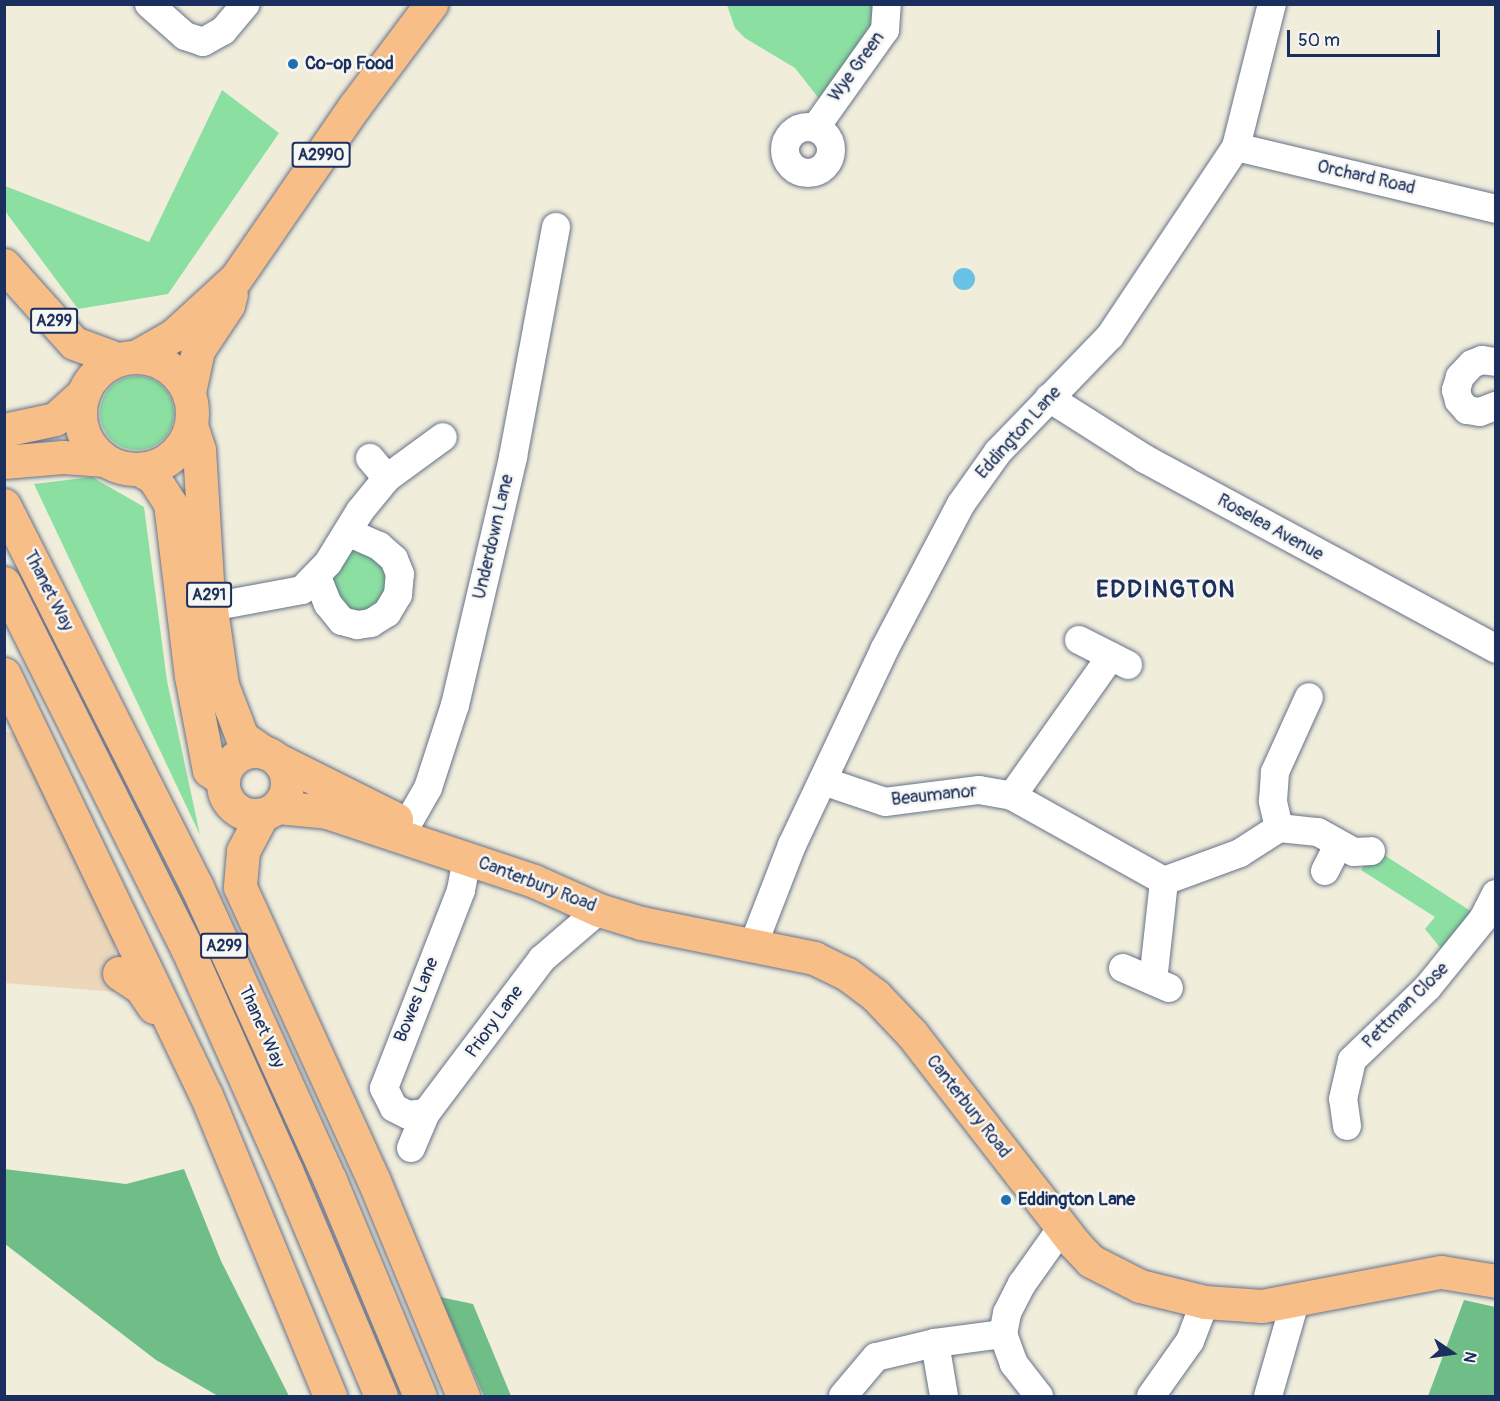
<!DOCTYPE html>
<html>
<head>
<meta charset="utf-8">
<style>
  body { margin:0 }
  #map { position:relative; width:1500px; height:1401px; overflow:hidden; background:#f0eddb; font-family:Pangolin,sans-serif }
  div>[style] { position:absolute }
  .built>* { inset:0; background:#edd7bb }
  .green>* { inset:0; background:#8bdfa1 }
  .round { border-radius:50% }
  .forest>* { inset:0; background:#70be87 }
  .water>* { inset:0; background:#68c2e5 }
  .roads { filter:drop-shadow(0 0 2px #66728a) drop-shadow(0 0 2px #66728a) }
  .minor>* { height:28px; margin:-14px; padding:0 14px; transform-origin:14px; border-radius:14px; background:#fff }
  .minor>.ring { margin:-14px; padding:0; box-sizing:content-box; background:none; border:28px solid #fff; border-radius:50% }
  .major>* { height:33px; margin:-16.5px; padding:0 16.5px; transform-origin:16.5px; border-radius:16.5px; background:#f7be88 }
  .major>.ring { margin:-16.5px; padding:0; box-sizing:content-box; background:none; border:33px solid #f7be88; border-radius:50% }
  .highway>* { height:33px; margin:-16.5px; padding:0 16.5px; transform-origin:16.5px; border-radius:16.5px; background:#f7be88 }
  .dots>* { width:16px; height:16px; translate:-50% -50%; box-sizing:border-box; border:3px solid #f6f6f2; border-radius:50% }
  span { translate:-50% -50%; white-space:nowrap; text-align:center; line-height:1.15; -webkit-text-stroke:5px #f6f6f2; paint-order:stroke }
  .shield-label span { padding:2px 4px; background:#f6f6f2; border:2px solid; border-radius:4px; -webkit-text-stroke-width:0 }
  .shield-label { font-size:16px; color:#1b2f5e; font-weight:700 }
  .poi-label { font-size:18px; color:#1b2f5e; font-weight:700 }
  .left { translate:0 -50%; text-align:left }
  .street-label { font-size:18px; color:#1b2f5e }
  .district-label { font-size:24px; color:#1b2f5e; font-weight:700; letter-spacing:1.5px }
  .frame { position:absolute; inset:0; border:6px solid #1b2f5e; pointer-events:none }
  .north { position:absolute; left:1422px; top:1323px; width:60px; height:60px; -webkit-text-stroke:4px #f6f6f2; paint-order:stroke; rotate:103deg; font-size:16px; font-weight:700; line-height:24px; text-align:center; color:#1b2f5e }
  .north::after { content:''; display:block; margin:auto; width:21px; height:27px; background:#1b2f5e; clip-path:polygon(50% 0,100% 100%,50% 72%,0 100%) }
  .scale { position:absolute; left:1287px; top:30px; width:153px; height:27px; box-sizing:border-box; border:3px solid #1b2f5e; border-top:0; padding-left:8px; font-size:18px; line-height:21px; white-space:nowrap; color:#1b2f5e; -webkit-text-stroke:4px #f6f6f2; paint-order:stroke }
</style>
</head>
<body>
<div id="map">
  <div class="built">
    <i style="clip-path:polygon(4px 731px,22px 736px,115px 943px,115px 992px,5px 983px)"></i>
  </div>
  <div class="green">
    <i style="clip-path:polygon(727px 5px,887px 5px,827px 109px,795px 68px,745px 38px,735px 28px)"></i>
    <i style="clip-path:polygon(222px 90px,279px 133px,168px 294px,78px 309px,5px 211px,5px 186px,149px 242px)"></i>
    <i class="round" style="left:100px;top:376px;width:74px;height:74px"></i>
    <i style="clip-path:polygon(92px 477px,144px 507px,167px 681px,200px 835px,34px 484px)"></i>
    <i style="clip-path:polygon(341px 544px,379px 546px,398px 595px,342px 621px,328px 563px)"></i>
    <i style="clip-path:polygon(1375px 849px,1483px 919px,1451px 961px,1425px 929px,1435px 917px,1361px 870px)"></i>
  </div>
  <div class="forest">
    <i style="clip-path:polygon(4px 1169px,126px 1184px,184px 1169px,221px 1261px,289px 1396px,218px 1396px,156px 1360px,5px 1244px)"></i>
    <i style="clip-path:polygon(440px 1297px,473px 1304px,511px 1396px,484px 1396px)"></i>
    <i style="clip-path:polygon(1464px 1300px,1495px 1307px,1495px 1396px,1428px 1396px)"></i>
  </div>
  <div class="water">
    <i class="round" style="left:953px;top:268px;width:22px;height:22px"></i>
  </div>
  <div class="roads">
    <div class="minor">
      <i style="left:149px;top:4px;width:48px;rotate:41.6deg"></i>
      <i style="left:185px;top:36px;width:19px;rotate:18deg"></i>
      <i style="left:203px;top:42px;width:23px;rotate:-29deg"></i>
      <i style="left:223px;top:31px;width:35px;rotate:-50deg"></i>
      <i class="ring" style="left:785px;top:127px;width:18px;height:18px"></i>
      <i style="left:816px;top:127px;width:119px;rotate:-54.6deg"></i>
      <i style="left:885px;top:30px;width:26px;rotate:-86deg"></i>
      <i style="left:1236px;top:147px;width:267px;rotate:13.4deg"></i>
      <i style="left:1496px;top:362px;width:14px;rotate:-172deg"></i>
      <i style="left:1482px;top:360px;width:11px;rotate:158deg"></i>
      <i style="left:1472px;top:364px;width:18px;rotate:133deg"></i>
      <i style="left:1460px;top:377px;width:14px;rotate:107deg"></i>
      <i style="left:1456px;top:390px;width:11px;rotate:75deg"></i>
      <i style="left:1459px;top:401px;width:12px;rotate:48deg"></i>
      <i style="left:1467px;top:410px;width:13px;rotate:9deg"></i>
      <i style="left:1480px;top:412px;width:17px;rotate:-21deg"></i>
      <i style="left:1049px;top:398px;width:114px;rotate:32.4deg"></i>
      <i style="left:1145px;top:459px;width:399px;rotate:28.4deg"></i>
      <i style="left:370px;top:458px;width:26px;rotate:50deg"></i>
      <i style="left:317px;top:577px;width:29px;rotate:68deg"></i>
      <i style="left:328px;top:604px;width:22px;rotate:51deg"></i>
      <i style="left:342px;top:621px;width:16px;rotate:15deg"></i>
      <i style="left:357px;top:625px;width:14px;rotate:-8deg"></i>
      <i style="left:371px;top:623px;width:19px;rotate:-32deg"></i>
      <i style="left:387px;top:613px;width:21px;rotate:-59deg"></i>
      <i style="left:398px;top:595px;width:21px;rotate:-85deg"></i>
      <i style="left:400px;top:574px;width:16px;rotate:-112deg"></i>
      <i style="left:394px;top:559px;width:20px;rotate:-139deg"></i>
      <i style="left:379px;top:546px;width:34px;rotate:-156deg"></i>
      <i style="left:211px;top:607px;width:93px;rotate:-10.6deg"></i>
      <i style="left:302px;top:590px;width:37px;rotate:-46deg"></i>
      <i style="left:328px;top:563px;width:61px;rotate:-58.4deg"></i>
      <i style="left:360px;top:511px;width:43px;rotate:-50.7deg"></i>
      <i style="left:387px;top:478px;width:69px;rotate:-36.2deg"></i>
      <i style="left:1079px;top:640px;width:55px;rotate:27deg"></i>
      <i style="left:823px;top:781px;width:65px;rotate:18.7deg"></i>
      <i style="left:885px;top:802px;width:95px;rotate:-7.3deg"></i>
      <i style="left:979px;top:790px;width:34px;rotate:10deg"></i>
      <i style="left:1012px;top:796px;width:174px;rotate:29.2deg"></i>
      <i style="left:1164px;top:881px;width:81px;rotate:-20.2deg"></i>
      <i style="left:1240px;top:853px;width:46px;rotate:-32.7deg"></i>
      <i style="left:1279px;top:828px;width:39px;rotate:6deg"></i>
      <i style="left:1318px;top:832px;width:41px;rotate:29.1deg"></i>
      <i style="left:1354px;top:852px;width:17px;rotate:-3deg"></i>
      <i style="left:1012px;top:796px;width:171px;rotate:-54.7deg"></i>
      <i style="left:1279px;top:828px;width:28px;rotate:-103deg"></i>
      <i style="left:1273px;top:801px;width:29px;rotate:-86deg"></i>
      <i style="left:1275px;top:772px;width:82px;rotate:-65.6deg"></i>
      <i style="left:400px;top:837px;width:56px;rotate:-60.3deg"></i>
      <i style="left:428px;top:788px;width:87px;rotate:-72deg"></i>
      <i style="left:455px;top:705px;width:255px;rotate:-76.8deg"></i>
      <i style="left:513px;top:457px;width:234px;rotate:-79.4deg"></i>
      <i style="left:1325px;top:871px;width:29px;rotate:-63deg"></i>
      <i style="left:754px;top:943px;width:105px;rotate:-68.8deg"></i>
      <i style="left:792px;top:845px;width:216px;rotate:-64.7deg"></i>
      <i style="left:884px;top:650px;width:165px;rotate:-62.2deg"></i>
      <i style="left:961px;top:504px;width:64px;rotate:-54.6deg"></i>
      <i style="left:998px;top:452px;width:161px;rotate:-46deg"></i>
      <i style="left:1110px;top:336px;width:227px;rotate:-56.3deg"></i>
      <i style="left:1236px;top:147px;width:147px;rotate:-75.9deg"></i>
      <i style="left:1123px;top:968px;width:50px;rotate:23.5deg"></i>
      <i style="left:1153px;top:981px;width:101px;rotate:-83.7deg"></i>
      <i style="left:426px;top:1113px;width:18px;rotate:174deg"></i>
      <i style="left:408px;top:1115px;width:16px;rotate:-153deg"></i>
      <i style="left:394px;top:1108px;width:22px;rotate:-117deg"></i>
      <i style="left:384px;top:1088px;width:212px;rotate:-68.7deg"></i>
      <i style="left:461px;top:890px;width:33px;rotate:-79deg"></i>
      <i style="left:1347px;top:1126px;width:27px;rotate:-98deg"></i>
      <i style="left:1343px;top:1099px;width:40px;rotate:-77deg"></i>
      <i style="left:1352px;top:1060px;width:105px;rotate:-43.8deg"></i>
      <i style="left:1428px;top:987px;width:87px;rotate:-51deg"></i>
      <i style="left:1483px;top:919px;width:28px;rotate:-63deg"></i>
      <i style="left:411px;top:1148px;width:38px;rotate:-67deg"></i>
      <i style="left:426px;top:1113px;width:193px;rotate:-53deg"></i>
      <i style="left:542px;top:959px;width:75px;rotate:-40.7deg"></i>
      <i style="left:843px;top:1396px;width:51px;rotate:-49.8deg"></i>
      <i style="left:876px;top:1357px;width:61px;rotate:-13.3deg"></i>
      <i style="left:944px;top:1396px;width:54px;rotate:-99.6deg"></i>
      <i style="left:935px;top:1343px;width:69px;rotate:-7.5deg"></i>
      <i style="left:1039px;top:1396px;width:41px;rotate:-128deg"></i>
      <i style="left:1014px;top:1364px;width:32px;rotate:-110deg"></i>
      <i style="left:1003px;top:1334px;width:21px;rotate:-79deg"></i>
      <i style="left:1007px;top:1313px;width:33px;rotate:-63deg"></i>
      <i style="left:1022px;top:1284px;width:67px;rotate:-54.7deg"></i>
      <i style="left:1151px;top:1396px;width:67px;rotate:-54.7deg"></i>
      <i style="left:1190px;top:1341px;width:42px;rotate:-69deg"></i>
      <i style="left:1268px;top:1396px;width:98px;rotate:-74deg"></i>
    </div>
    <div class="major">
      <i style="left:137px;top:356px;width:43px;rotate:-29.6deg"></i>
      <i style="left:174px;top:335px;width:84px;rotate:-42.6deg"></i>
      <i style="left:236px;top:278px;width:208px;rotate:-55.4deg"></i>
      <i style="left:354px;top:107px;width:129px;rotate:-53.2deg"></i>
      <i class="ring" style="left:80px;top:357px;width:79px;height:79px"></i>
      <i style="left:189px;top:392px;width:43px;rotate:-77.9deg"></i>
      <i style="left:198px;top:350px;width:54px;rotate:-56.3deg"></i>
      <i style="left:228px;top:305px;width:11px;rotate:-75deg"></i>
      <i style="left:191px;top:425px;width:26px;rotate:72deg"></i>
      <i style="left:199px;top:450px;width:132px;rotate:86.5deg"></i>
      <i style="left:207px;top:582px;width:104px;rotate:81.7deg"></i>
      <i style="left:222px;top:685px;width:56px;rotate:69deg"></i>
      <i style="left:242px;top:737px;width:24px;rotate:35deg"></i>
      <i style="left:4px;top:430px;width:52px;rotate:-12.2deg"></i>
      <i style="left:55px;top:419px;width:38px;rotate:-42deg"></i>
      <i style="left:4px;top:462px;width:59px;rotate:-4.8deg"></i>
      <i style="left:63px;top:457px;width:42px;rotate:4.1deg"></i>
      <i style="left:138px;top:469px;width:17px;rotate:28deg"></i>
      <i style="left:153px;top:477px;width:31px;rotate:57deg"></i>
      <i style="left:170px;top:503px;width:174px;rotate:83.1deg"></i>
      <i style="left:191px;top:676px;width:96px;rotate:79.2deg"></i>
      <i style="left:209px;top:770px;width:17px;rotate:36deg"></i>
      <i class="ring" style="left:223px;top:751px;width:31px;height:31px"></i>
      <i style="left:278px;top:760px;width:132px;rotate:26.6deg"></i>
      <i style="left:278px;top:807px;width:49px;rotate:5.8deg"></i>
      <i style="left:327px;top:812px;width:218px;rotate:18.4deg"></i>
      <i style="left:534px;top:881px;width:71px;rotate:24deg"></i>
      <i style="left:599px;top:910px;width:44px;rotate:17.2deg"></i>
      <i style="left:641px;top:923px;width:177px;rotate:11.4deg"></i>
      <i style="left:814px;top:958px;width:37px;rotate:26deg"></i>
      <i style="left:847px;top:974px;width:36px;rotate:37deg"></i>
      <i style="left:876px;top:996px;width:52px;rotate:46.5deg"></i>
      <i style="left:912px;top:1034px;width:264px;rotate:52.2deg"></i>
      <i style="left:1074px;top:1243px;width:25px;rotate:47deg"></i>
      <i style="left:1091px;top:1261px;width:55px;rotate:27deg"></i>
      <i style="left:1140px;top:1286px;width:67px;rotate:13.8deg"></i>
      <i style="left:1205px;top:1302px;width:57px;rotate:4deg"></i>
      <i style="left:1262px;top:1306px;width:182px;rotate:-10.8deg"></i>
      <i style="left:1441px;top:1272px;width:56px;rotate:9.3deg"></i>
    </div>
    <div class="highway">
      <i style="left:4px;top:265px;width:105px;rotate:48.1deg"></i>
      <i style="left:74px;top:343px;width:46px;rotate:20.4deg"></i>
      <i style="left:4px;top:505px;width:428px;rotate:63.2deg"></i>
      <i style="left:197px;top:887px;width:322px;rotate:65.6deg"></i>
      <i style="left:330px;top:1180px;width:234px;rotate:67.4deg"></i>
      <i style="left:4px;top:583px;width:408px;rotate:63.4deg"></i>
      <i style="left:187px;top:948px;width:243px;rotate:66deg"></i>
      <i style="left:286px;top:1170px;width:245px;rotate:67.2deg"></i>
      <i style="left:4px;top:674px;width:467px;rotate:64.4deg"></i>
      <i style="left:206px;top:1095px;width:326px;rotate:67.6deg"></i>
      <i style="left:262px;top:815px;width:41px;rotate:117.8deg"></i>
      <i style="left:243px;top:851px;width:36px;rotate:95deg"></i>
      <i style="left:240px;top:887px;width:323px;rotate:65.5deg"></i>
      <i style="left:374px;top:1181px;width:233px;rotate:67.5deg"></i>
      <i style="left:119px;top:973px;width:27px;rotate:34deg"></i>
      <i style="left:141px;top:988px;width:23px;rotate:56deg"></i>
    </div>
  </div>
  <div class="dots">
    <i style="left:293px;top:64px;background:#1f6fb2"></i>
    <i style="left:1006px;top:1200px;background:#1f6fb2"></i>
  </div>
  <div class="shield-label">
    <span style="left:321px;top:155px">A2990</span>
    <span style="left:54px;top:321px">A299</span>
    <span style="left:209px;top:595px">A291</span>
    <span style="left:224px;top:946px">A299</span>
  </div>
  <div class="poi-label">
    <span class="left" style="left:305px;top:64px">Co-op Food</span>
    <span class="left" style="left:1018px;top:1200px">Eddington Lane</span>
  </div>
  <div class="street-label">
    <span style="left:857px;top:67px;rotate:-54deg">Wye Green</span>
    <span style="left:1366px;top:178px;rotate:13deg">Orchard Road</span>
    <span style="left:1019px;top:433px;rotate:-48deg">Eddington Lane</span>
    <span style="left:1270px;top:528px;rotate:29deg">Roselea Avenue</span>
    <span style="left:494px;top:537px;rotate:-77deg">Underdown Lane</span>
    <span style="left:48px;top:591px;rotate:63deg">Thanet Way</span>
    <span style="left:934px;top:796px;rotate:-6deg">Beaumanor</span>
    <span style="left:537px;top:885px;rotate:21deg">Canterbury Road</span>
    <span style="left:417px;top:1000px;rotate:-68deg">Bowes Lane</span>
    <span style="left:1406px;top:1006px;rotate:-45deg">Pettman Close</span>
    <span style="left:495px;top:1022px;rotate:-54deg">Priory Lane</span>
    <span style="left:261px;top:1027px;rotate:66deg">Thanet Way</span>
    <span style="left:968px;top:1107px;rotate:52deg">Canterbury Road</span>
  </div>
  <div class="district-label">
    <span style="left:1166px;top:590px">EDDINGTON</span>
  </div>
  <div class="frame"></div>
  <div class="north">N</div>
  <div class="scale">50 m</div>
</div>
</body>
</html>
